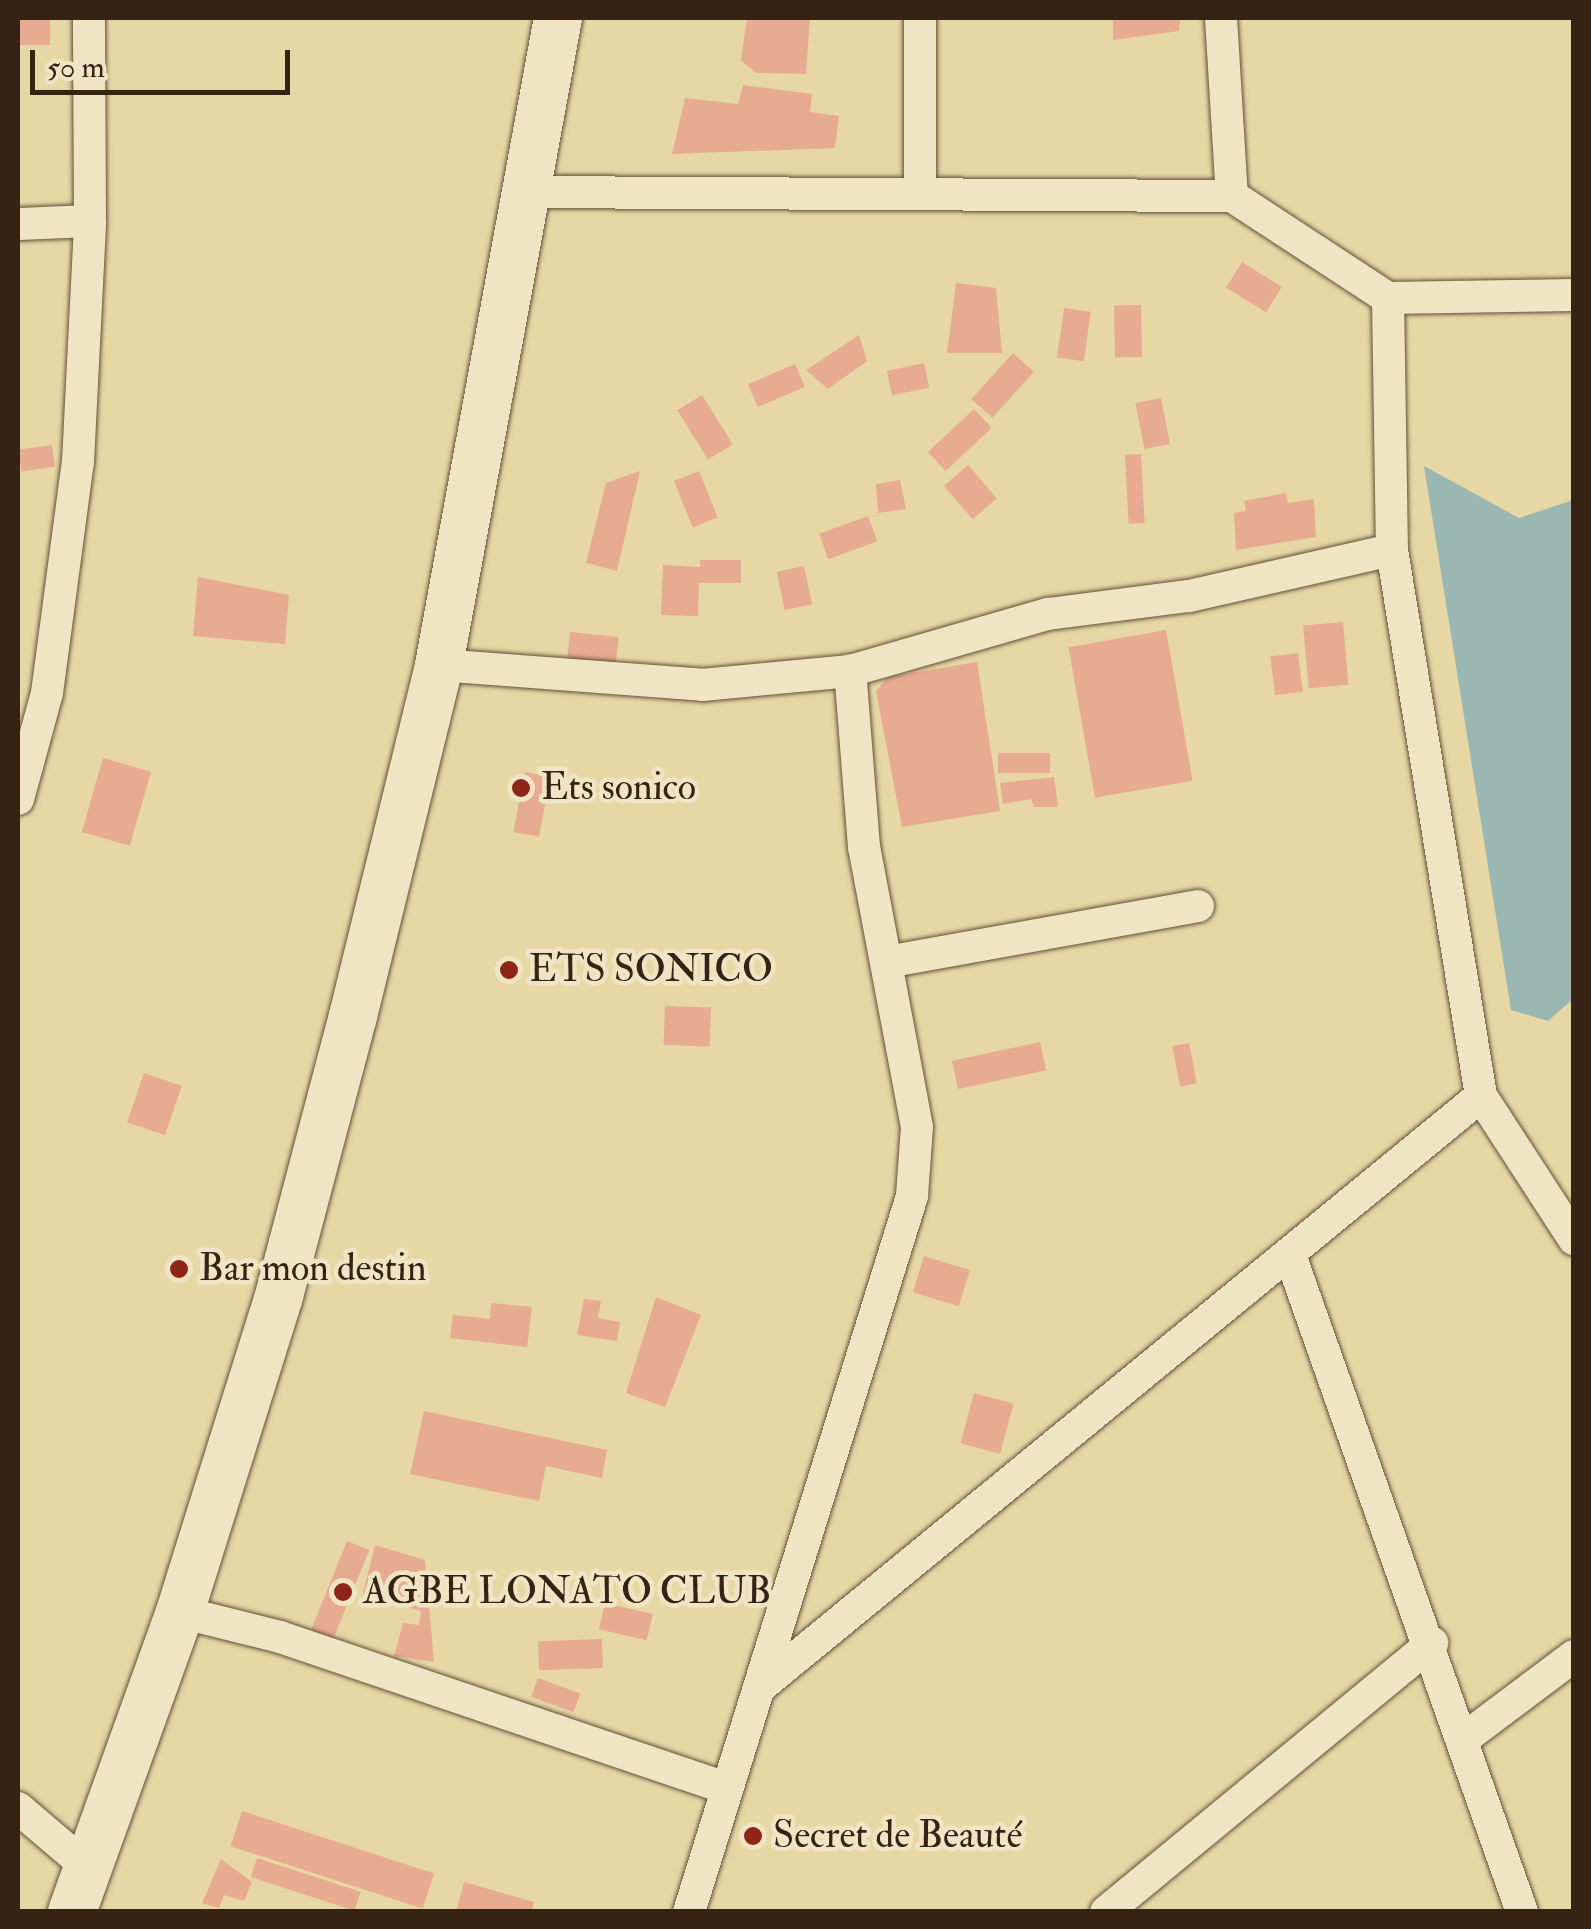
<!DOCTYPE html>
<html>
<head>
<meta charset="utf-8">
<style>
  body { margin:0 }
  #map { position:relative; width:1591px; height:1929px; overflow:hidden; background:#e6d7a5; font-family:"IM FELL Double Pica",serif }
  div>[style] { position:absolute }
  .water>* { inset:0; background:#9ab7b2 }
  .building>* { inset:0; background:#e6ab90; transform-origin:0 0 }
  .roads { filter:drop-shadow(0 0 2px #635038) drop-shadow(0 0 2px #635038) }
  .street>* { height:32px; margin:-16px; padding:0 16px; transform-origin:16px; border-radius:16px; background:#efe5c4 }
  .secondary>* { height:48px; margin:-24px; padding:0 24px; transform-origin:24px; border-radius:24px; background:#efe5c4 }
  .dots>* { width:28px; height:28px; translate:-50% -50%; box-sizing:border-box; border:5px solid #efe5c4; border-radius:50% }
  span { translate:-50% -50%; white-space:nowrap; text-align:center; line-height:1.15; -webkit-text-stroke:9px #efe5c4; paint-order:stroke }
  .poi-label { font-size:38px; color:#372314 }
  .left { translate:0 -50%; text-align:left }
  .frame { position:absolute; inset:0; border:20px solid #372314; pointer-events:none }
  .scale { position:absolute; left:30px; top:50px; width:260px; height:45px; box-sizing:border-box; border:5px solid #372314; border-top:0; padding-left:12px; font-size:30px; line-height:35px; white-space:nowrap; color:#372314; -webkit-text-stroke:8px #efe5c4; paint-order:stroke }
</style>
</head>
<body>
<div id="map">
  <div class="water">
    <i style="clip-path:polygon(1424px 466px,1519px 518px,1573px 500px,1573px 999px,1548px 1021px,1511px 1010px)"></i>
  </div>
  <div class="building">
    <i style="left:18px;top:18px;width:32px;height:27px"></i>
    <i style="clip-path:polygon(747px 18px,810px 18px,806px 74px,756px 73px,741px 60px)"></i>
    <i style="clip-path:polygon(1113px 18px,1180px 18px,1179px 31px,1113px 40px)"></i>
    <i style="clip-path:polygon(743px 85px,812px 94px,810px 112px,839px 116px,835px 148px,672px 154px,685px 98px,738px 104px)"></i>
    <i style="left:1242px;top:262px;width:47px;height:30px;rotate:32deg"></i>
    <i style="clip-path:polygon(956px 283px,996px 288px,1002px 353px,947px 353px)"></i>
    <i style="left:1141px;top:305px;width:52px;height:27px;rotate:89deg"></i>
    <i style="left:1064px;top:308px;width:27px;height:50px;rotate:8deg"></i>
    <i style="clip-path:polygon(859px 335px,867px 361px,828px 389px,806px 370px)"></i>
    <i style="left:1013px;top:353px;width:28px;height:62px;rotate:42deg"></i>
    <i style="left:924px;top:363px;width:25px;height:38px;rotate:78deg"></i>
    <i style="left:795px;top:364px;width:25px;height:51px;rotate:67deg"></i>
    <i style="left:702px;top:395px;width:58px;height:29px;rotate:58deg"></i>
    <i style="left:1161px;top:398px;width:47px;height:26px;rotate:79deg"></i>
    <i style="left:974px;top:409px;width:26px;height:63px;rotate:47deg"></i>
    <i style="left:52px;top:445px;width:22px;height:34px;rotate:82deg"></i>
    <i style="left:1141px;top:454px;width:69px;height:16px;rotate:87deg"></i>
    <i style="left:968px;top:465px;width:44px;height:32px;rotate:49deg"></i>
    <i style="clip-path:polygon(640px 471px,617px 571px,586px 563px,606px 483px)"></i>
    <i style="left:699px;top:471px;width:50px;height:27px;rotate:68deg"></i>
    <i style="clip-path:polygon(900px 480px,906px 509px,878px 513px,876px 484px)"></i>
    <i style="clip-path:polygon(1286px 493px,1288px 503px,1314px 499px,1316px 537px,1236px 550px,1234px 513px,1246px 511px,1244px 501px)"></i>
    <i style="left:868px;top:516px;width:27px;height:52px;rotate:70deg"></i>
    <i style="clip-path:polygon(700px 560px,741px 560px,741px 583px,699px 583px,698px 616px,661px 615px,663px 565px,700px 567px)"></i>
    <i style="left:804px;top:566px;width:39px;height:28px;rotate:78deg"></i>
    <i style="clip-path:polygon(198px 577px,289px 595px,285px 644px,193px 636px)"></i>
    <i style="left:1343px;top:622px;width:63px;height:40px;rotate:85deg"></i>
    <i style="left:1166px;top:630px;width:153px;height:99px;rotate:80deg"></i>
    <i style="left:570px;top:632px;width:49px;height:34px;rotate:6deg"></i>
    <i style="left:1298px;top:653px;width:39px;height:28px;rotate:83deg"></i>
    <i style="clip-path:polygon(977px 662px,1000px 811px,902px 827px,876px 691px,888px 677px)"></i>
    <i style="left:1050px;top:753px;width:20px;height:52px;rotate:90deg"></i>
    <i style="left:103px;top:758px;width:50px;height:77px;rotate:16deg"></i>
    <i style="left:525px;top:772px;width:26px;height:61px;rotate:11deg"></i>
    <i style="clip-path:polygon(1054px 777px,1058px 807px,1034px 807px,1031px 799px,1003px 804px,1000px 783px)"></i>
    <i style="left:665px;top:1006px;width:46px;height:39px;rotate:2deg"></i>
    <i style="left:1040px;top:1042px;width:29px;height:90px;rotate:78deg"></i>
    <i style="left:1189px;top:1043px;width:41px;height:17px;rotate:79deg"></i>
    <i style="left:144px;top:1073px;width:40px;height:52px;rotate:19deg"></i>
    <i style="left:924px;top:1256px;width:48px;height:38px;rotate:17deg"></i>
    <i style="clip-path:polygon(656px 1297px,701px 1315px,665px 1407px,626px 1393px)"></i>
    <i style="clip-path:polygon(584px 1299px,601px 1301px,598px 1318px,620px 1322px,617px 1341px,577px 1335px)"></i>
    <i style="clip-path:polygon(491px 1303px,532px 1307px,527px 1347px,450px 1338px,453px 1315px,490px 1319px)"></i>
    <i style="left:974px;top:1393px;width:41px;height:52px;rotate:15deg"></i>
    <i style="clip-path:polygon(424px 1411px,607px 1450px,602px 1478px,546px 1466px,539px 1501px,410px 1474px)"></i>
    <i style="left:347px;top:1541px;width:24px;height:99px;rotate:22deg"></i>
    <i style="clip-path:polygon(375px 1545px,425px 1560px,434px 1662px,394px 1656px,403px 1623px,419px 1625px,421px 1611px,363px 1594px)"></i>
    <i style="left:605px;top:1603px;width:49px;height:27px;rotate:13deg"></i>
    <i style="left:602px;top:1639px;width:29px;height:64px;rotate:88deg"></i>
    <i style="left:538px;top:1678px;width:45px;height:20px;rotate:20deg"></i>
    <i style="left:242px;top:1811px;width:202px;height:37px;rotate:18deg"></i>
    <i style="left:257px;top:1858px;width:109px;height:20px;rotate:18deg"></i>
    <i style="clip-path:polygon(221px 1859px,252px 1882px,244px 1901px,224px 1895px,219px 1908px,202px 1903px)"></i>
    <i style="clip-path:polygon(464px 1882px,534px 1902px,531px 1912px,456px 1912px)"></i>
  </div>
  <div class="roads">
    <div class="street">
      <i style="left:920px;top:18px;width:174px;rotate:90deg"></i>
      <i style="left:1221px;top:18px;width:178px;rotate:86.5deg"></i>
      <i style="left:528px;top:192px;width:704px;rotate:0.33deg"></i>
      <i style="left:1232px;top:196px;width:186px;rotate:33.2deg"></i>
      <i style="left:1388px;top:298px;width:186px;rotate:-0.9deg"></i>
      <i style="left:18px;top:224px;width:72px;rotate:-2.4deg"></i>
      <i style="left:1388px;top:298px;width:252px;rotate:89.1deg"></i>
      <i style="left:1392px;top:550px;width:553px;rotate:80.74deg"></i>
      <i style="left:1481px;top:1096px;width:171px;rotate:57deg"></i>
      <i style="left:439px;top:665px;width:264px;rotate:4.3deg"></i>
      <i style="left:702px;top:685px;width:149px;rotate:-5.4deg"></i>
      <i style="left:850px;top:671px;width:206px;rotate:-16.1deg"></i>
      <i style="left:1048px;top:614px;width:142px;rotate:-7.3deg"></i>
      <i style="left:1189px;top:596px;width:208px;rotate:-12.8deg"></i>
      <i style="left:18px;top:799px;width:110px;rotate:-74.7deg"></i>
      <i style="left:47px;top:693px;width:233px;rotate:-82.4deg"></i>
      <i style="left:78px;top:462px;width:241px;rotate:-87.1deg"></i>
      <i style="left:90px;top:221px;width:203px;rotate:-90.3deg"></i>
      <i style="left:887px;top:962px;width:316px;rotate:-10.2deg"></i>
      <i style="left:1290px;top:1255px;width:697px;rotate:70.55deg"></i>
      <i style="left:180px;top:1612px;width:103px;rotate:14deg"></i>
      <i style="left:280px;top:1637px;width:470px;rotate:18.7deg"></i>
      <i style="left:760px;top:1687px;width:932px;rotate:-39.34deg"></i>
      <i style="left:1466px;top:1737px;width:135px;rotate:-36.9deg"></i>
      <i style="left:18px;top:1808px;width:97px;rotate:40.4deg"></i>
      <i style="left:689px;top:1912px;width:750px;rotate:-72.7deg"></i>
      <i style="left:912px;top:1196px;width:69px;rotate:-85.9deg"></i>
      <i style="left:917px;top:1127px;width:285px;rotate:-100.7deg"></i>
      <i style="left:864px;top:847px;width:177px;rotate:-94.5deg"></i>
      <i style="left:1106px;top:1912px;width:423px;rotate:-39.5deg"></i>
    </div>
    <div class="secondary">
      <i style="left:72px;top:1912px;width:319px;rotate:-70.2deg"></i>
      <i style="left:180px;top:1612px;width:331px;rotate:-72.6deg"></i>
      <i style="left:279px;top:1296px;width:290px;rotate:-75.2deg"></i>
      <i style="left:353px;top:1016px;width:361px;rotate:-76.2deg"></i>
      <i style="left:439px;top:665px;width:658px;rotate:-79.58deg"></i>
    </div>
  </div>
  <div class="dots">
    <i style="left:521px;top:788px;background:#8f2418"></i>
    <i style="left:509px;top:970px;background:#8f2418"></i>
    <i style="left:179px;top:1269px;background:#8f2418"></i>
    <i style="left:343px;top:1592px;background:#8f2418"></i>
    <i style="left:753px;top:1836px;background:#8f2418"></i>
  </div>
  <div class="poi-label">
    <span class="left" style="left:541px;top:788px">Ets sonico</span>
    <span class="left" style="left:529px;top:970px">ETS SONICO</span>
    <span class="left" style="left:199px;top:1269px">Bar mon destin</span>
    <span class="left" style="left:363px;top:1592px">AGBE LONATO CLUB</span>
    <span class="left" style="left:773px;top:1836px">Secret de Beauté</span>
  </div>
  <div class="frame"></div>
  <div class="scale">50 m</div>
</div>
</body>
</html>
